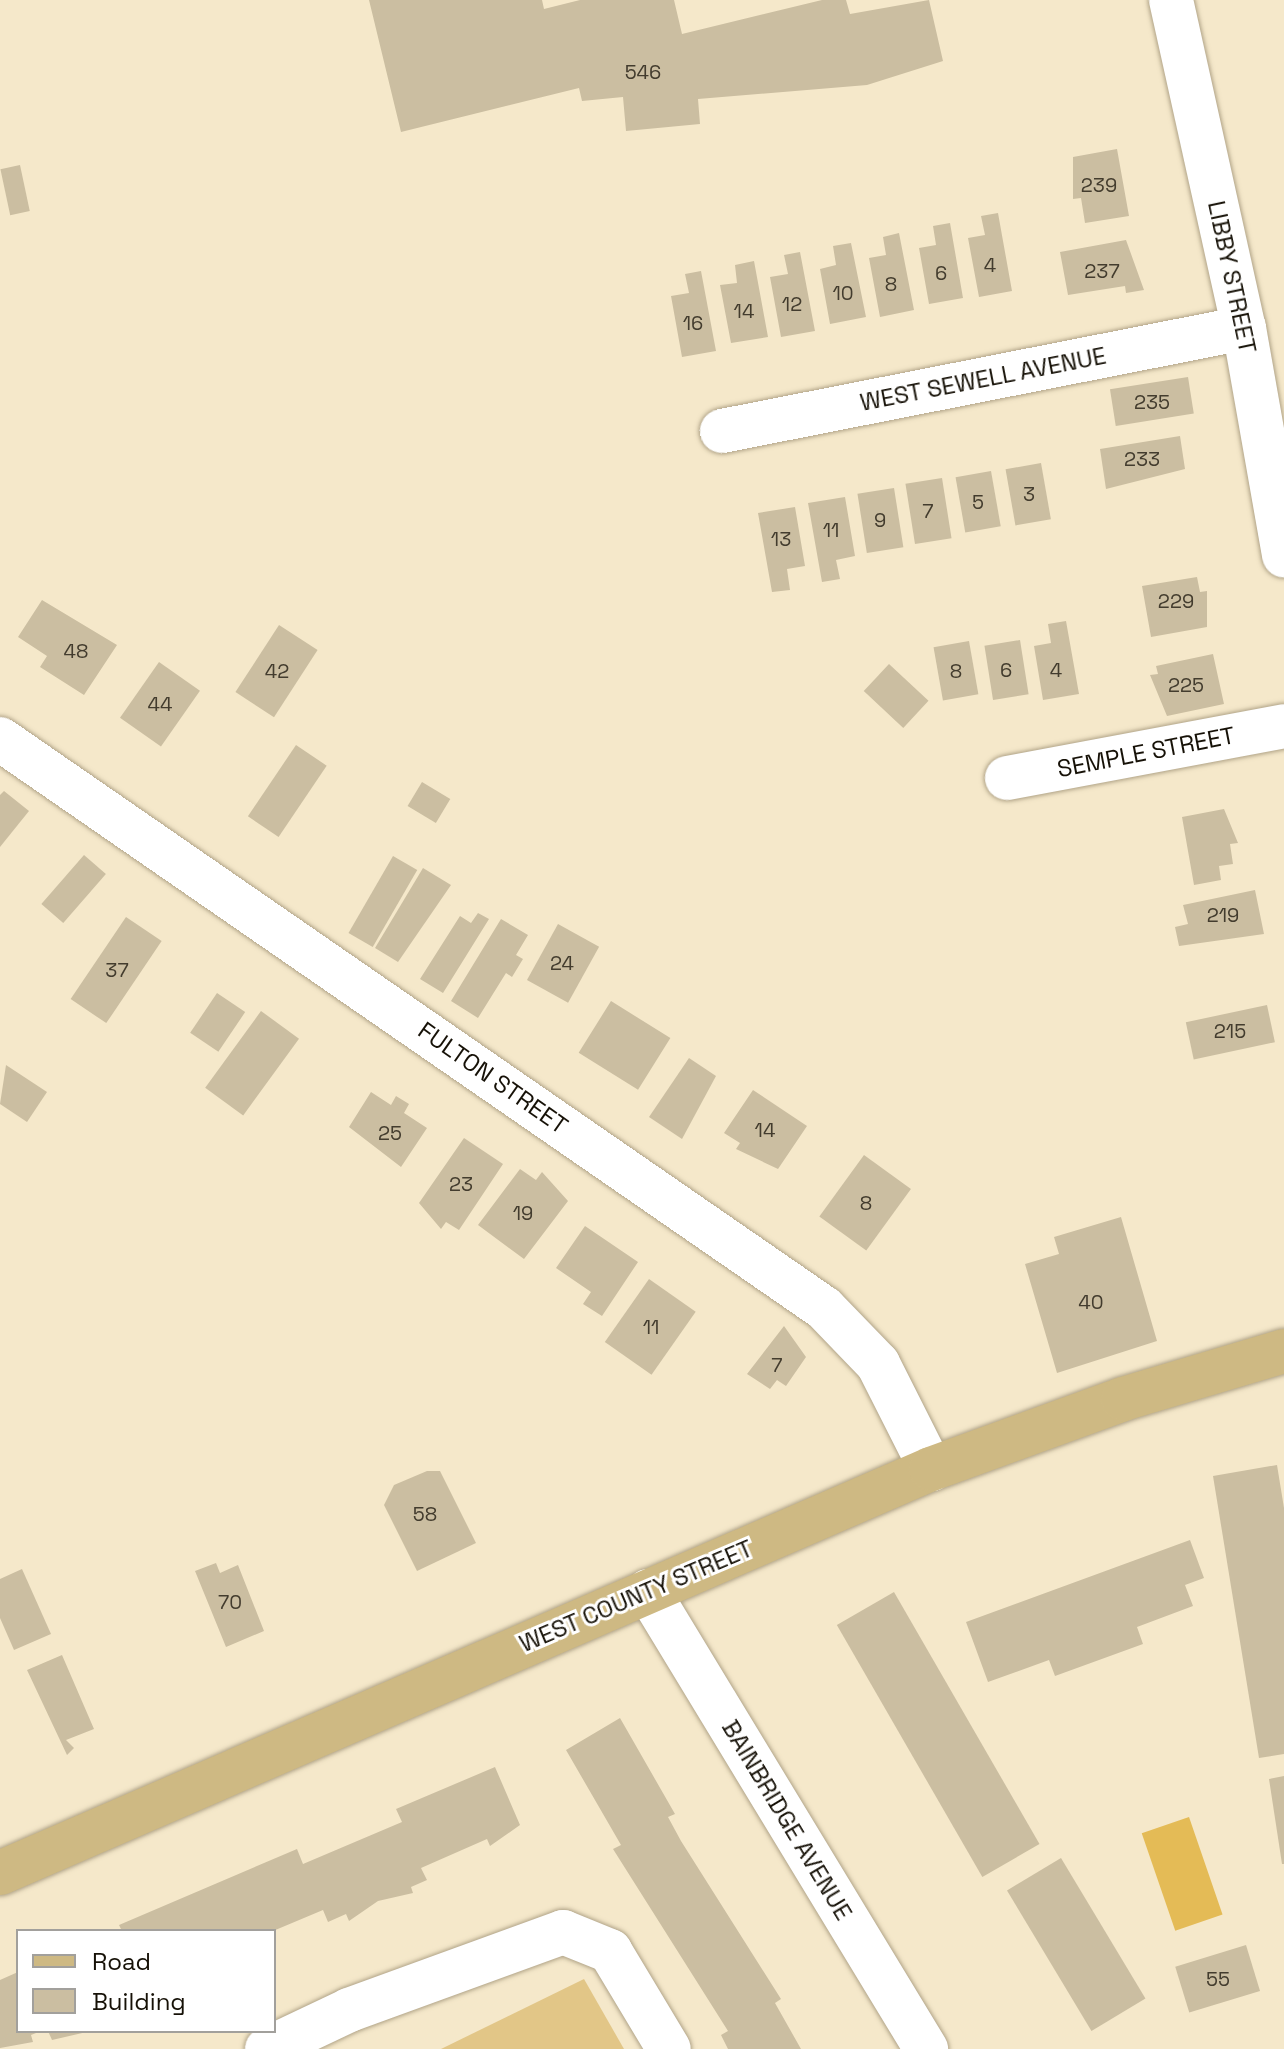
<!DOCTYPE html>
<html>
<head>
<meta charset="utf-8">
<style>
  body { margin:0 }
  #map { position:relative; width:1284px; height:2049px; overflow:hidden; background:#f5e8ca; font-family:"Space Grotesk",sans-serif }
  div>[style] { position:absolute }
  .green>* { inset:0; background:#e2c687 }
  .water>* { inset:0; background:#e4bb56; transform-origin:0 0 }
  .building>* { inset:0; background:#cbbea1; transform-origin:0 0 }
  .roads { filter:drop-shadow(0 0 2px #b1a488) drop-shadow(0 0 2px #b1a488) }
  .minor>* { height:44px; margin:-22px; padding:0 22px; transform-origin:22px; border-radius:22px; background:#fff }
  .major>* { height:44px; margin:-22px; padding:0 22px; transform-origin:22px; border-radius:22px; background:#ceb983 }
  span { translate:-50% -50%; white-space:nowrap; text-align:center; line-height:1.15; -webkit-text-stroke:6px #fff; paint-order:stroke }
  .number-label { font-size:20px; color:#433c2e }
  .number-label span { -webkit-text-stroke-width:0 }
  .street-label { font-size:24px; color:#161107 }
  .legend { position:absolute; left:16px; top:1929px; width:260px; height:104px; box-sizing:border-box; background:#fff; border:2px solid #a2a09c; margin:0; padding:10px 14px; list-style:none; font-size:24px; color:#161107 }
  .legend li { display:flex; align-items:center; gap:16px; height:40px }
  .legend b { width:40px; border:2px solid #a2a09c }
</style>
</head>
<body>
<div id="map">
  <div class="green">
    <i style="clip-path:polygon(584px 1979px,624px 2049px,441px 2049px)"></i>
  </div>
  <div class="water">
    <i style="left:1189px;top:1817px;width:103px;height:50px;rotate:71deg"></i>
  </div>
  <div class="building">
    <i style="clip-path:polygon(369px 0,542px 0,544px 9px,580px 0,674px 0,682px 34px,822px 0,846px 0,850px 14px,929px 0,943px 61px,867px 85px,698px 99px,700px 124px,626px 131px,623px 97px,582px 101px,579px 88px,401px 132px)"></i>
    <i style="clip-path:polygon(1117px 149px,1129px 216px,1085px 223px,1081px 198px,1073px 199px,1073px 157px)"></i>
    <i style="left:20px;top:165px;width:47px;height:20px;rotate:78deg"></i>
    <i style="clip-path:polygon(998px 213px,1012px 291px,979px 297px,968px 238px,985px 235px,981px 216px)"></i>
    <i style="clip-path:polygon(950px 223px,963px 298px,929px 304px,919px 248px,936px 245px,933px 226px)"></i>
    <i style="clip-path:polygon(899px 233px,914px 310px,880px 317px,869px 258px,886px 255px,883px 237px)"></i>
    <i style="clip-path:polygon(1126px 240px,1144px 290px,1126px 293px,1125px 286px,1068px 295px,1060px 252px)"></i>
    <i style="clip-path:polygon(851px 243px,866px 317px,830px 324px,820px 269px,836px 265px,833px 246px)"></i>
    <i style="clip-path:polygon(800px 252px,815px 331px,781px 337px,770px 277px,788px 274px,784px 255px)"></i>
    <i style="clip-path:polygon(754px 261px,768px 337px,731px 343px,720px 285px,737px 283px,735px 265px)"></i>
    <i style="clip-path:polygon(701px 271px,716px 351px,682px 357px,671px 296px,689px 293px,685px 274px)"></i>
    <i style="left:1188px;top:377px;width:37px;height:79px;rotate:81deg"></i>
    <i style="clip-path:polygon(1180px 436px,1185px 469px,1106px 489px,1100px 449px)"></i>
    <i style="left:1041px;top:463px;width:57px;height:36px;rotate:80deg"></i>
    <i style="left:991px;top:471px;width:56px;height:36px;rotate:80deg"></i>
    <i style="left:942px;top:478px;width:61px;height:37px;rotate:81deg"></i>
    <i style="left:894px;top:488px;width:60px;height:37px;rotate:81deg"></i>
    <i style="clip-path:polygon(845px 497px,855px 556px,836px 560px,840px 579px,822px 582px,808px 503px)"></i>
    <i style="clip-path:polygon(795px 507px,805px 566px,787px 569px,790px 590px,772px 592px,758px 513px)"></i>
    <i style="clip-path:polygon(1197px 577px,1200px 592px,1207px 591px,1207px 627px,1151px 637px,1142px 586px)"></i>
    <i style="clip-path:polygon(42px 600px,117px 645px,84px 695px,40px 667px,47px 656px,18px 637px)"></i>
    <i style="clip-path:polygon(1066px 621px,1079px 694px,1043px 700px,1034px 646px,1051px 643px,1048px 624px)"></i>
    <i style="left:279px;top:625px;width:46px;height:80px;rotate:33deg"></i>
    <i style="left:1020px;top:640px;width:55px;height:36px;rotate:81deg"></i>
    <i style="left:969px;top:641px;width:54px;height:36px;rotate:80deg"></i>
    <i style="clip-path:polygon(1213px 654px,1224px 704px,1167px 716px,1150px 675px,1158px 674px,1156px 666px)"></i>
    <i style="left:159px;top:662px;width:50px;height:68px;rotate:35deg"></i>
    <i style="left:889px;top:664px;width:54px;height:37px;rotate:43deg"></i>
    <i style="left:296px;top:745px;width:37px;height:86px;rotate:34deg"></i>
    <i style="left:422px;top:782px;width:33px;height:28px;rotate:31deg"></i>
    <i style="clip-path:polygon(4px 791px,29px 811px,0 847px,0 795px)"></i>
    <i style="clip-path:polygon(1224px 809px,1238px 843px,1230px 844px,1233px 864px,1219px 866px,1221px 880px,1194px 885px,1182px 817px)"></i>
    <i style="left:84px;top:855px;width:29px;height:65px;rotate:41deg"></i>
    <i style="left:393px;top:856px;width:28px;height:89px;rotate:30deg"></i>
    <i style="clip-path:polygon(423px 868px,451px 885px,398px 962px,375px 948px)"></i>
    <i style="clip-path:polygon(1255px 890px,1264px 934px,1179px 946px,1175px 927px,1188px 924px,1183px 905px)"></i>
    <i style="clip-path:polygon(478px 913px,489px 919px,443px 993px,420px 979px,460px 916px,471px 923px)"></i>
    <i style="left:126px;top:917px;width:43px;height:99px;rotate:34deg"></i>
    <i style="clip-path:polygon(501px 919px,528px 935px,516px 955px,523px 959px,512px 977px,506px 973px,478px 1018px,451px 1001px)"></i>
    <i style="left:558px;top:924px;width:47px;height:64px;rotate:29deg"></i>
    <i style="left:217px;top:993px;width:34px;height:48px;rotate:34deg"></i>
    <i style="left:611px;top:1001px;width:70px;height:61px;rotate:32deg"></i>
    <i style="left:1267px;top:1005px;width:38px;height:83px;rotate:78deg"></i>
    <i style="left:261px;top:1011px;width:47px;height:95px;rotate:36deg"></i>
    <i style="clip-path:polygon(689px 1058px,716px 1076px,682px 1139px,649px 1117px)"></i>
    <i style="clip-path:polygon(6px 1065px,47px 1092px,27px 1122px,0 1104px)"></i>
    <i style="clip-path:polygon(753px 1090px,807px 1126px,778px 1169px,736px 1149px,740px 1143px,724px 1133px)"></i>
    <i style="clip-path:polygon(371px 1092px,391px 1105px,396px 1096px,409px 1104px,404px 1113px,427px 1128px,401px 1167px,349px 1127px)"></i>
    <i style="clip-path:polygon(464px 1138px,503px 1164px,459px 1230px,446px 1222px,441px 1229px,419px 1203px)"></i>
    <i style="left:864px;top:1155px;width:58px;height:76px;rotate:36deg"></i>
    <i style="clip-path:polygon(520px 1169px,536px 1180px,542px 1172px,568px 1201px,524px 1259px,478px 1225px)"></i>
    <i style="clip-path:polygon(1121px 1217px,1157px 1341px,1057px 1373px,1025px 1264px,1059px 1254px,1054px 1237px)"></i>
    <i style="clip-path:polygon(585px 1226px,638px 1262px,602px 1316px,583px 1304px,591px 1292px,556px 1268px)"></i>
    <i style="left:649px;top:1279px;width:57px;height:77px;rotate:35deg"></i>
    <i style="clip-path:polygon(784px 1326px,806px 1357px,786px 1386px,777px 1380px,770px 1389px,747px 1374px)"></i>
    <i style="clip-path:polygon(1277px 1465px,1284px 1508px,1284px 1754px,1259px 1758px,1213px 1476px)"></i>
    <i style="clip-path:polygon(427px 1471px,440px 1471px,476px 1543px,417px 1571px,384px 1505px,394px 1485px)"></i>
    <i style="clip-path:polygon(1190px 1540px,1204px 1578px,1185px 1585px,1193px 1606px,1137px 1627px,1143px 1644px,1055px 1676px,1049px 1660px,988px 1682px,966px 1622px)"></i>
    <i style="clip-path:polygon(216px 1563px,220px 1573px,238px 1565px,264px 1631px,226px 1647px,195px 1571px)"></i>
    <i style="clip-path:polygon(22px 1569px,51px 1634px,14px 1650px,0 1618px,0 1579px)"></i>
    <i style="left:894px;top:1592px;width:291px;height:66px;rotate:60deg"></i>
    <i style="clip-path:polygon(62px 1655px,94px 1729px,66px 1740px,74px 1748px,67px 1755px,27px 1670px)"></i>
    <i style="clip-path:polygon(620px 1718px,675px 1814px,668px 1817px,681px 1841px,781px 1999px,775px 2003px,801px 2049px,728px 2049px,721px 2035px,728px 2031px,613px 1849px,621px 1845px,566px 1750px)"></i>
    <i style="clip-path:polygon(495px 1767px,520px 1825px,490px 1846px,487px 1839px,421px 1868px,427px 1880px,411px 1887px,413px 1893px,378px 1901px,349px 1921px,346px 1914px,328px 1922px,323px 1910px,273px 1931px,122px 1931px,119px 1925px,297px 1849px,303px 1864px,402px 1822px,396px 1809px)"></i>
    <i style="clip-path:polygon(1284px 1776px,1284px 1864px,1282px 1864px,1269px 1779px)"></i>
    <i style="left:1061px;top:1858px;width:164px;height:63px;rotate:59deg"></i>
    <i style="left:1246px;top:1945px;width:48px;height:74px;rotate:73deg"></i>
    <i style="clip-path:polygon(18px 1972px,18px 2031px,41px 2031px,31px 2035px,33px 2042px,0 2048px,0 1980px)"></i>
    <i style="clip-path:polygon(48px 2031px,91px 2031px,52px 2040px)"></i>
  </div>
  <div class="roads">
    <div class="minor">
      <i style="left:1171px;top:0;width:336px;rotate:77.5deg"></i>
      <i style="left:1244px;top:328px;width:231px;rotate:80deg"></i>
      <i style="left:722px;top:431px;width:532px;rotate:-11.16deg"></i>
      <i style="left:0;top:739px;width:1001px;rotate:34.63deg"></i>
      <i style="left:824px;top:1308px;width:78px;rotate:46deg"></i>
      <i style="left:878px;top:1364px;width:118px;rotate:63.2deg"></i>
      <i style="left:1007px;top:778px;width:282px;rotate:-10.6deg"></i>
      <i style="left:648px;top:1591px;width:536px;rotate:58.74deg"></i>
      <i style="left:267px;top:2049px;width:91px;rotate:-25.4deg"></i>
      <i style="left:349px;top:2010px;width:228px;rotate:-20deg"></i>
      <i style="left:563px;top:1932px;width:51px;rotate:22deg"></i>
      <i style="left:610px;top:1951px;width:114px;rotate:59deg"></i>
    </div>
    <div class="major">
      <i style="left:0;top:1873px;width:1015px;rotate:-23.46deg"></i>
      <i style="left:931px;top:1469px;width:204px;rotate:-20deg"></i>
      <i style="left:1123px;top:1399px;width:168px;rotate:-16.6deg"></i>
    </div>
  </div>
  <div class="number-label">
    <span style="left:643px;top:72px">546</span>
    <span style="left:1099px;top:185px">239</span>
    <span style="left:990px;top:265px">4</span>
    <span style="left:1102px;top:271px">237</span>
    <span style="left:941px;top:273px">6</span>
    <span style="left:891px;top:284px">8</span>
    <span style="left:843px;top:293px">10</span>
    <span style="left:792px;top:304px">12</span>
    <span style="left:744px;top:311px">14</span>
    <span style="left:693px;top:323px">16</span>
    <span style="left:1152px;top:402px">235</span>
    <span style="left:1142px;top:459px">233</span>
    <span style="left:1029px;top:494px">3</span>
    <span style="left:978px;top:502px">5</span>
    <span style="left:928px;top:511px">7</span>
    <span style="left:880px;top:520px">9</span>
    <span style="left:831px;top:530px">11</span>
    <span style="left:781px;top:539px">13</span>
    <span style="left:1176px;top:601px">229</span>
    <span style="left:76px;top:651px">48</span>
    <span style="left:1006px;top:670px">6</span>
    <span style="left:1056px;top:670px">4</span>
    <span style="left:277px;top:671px">42</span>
    <span style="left:956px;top:671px">8</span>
    <span style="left:1186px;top:685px">225</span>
    <span style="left:160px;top:704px">44</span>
    <span style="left:1223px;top:915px">219</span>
    <span style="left:562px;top:963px">24</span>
    <span style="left:117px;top:970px">37</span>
    <span style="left:1230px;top:1031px">215</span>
    <span style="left:765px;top:1130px">14</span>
    <span style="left:390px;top:1133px">25</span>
    <span style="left:461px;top:1184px">23</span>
    <span style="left:866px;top:1203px">8</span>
    <span style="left:523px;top:1213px">19</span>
    <span style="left:1091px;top:1302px">40</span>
    <span style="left:651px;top:1327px">11</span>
    <span style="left:777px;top:1365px">7</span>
    <span style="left:425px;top:1514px">58</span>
    <span style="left:230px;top:1602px">70</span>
    <span style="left:1218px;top:1979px">55</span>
  </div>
  <div class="street-label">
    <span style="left:1232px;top:277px;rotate:78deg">LIBBY STREET</span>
    <span style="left:983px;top:379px;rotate:-11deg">WEST SEWELL AVENUE</span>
    <span style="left:1146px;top:752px;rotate:-11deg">SEMPLE STREET</span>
    <span style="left:493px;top:1078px;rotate:35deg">FULTON STREET</span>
    <span style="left:636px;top:1596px;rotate:-23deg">WEST COUNTY STREET</span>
    <span style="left:787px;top:1820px;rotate:59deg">BAINBRIDGE AVENUE</span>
  </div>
  <ul class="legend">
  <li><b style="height:10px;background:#ceb983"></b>Road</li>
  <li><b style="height:22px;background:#cbbea1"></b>Building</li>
  </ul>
</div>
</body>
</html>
